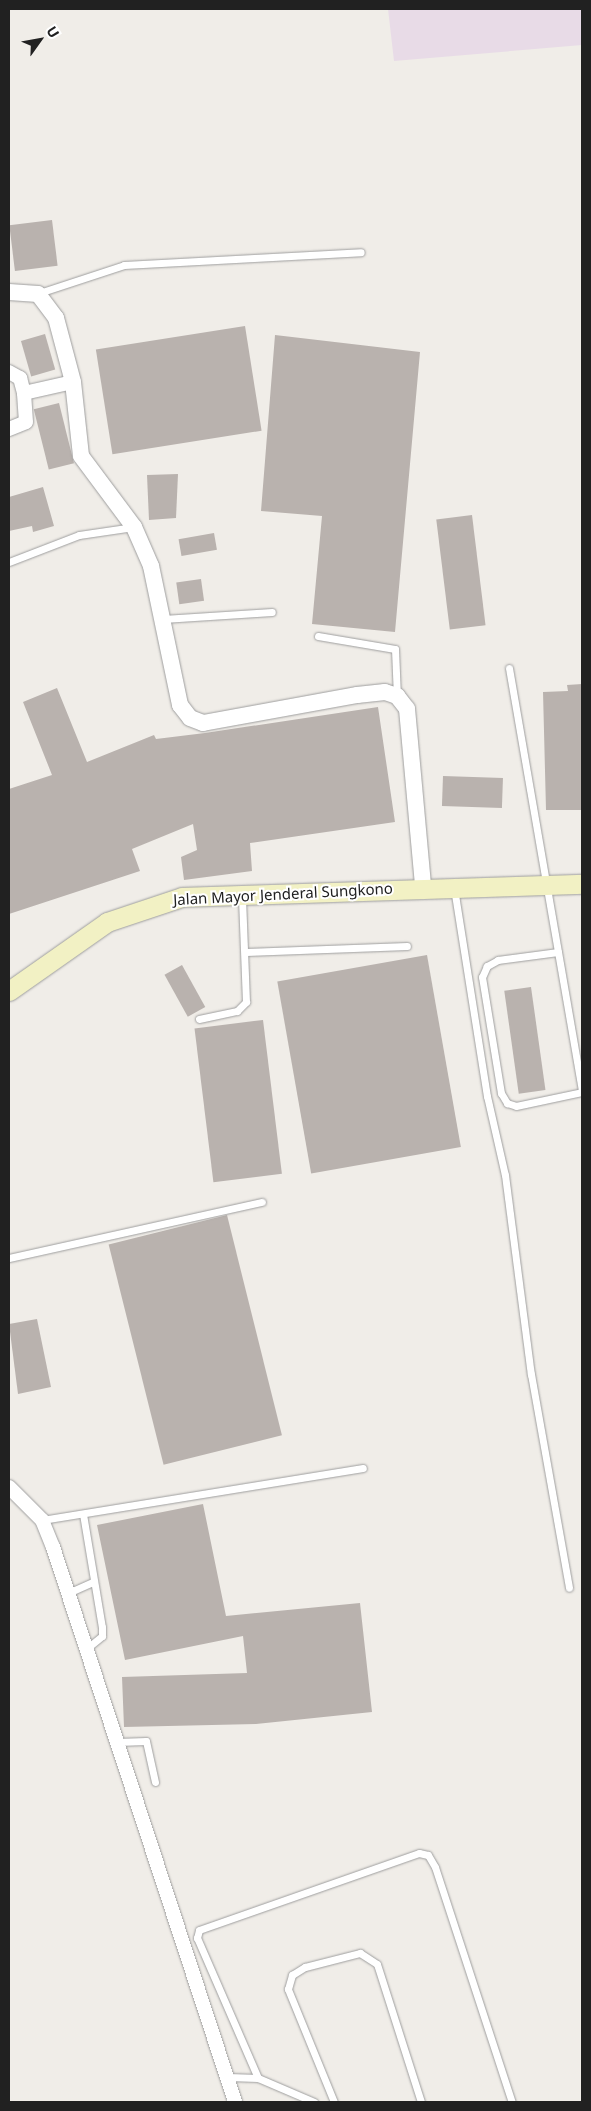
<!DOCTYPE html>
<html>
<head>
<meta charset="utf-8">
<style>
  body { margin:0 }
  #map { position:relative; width:591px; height:2111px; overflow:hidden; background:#f0ede8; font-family:"Noto Sans",sans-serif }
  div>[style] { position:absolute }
  .industrial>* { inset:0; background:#e8dbe7 }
  .building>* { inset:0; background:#b9b2ae; transform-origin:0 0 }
  .roads { filter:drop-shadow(0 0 1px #9e9e9e) drop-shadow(0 0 1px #9e9e9e) }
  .service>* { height:7px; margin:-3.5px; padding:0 3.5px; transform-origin:3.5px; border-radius:3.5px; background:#fff }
  .minor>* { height:14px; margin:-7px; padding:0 7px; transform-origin:7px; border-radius:7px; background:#fff }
  .tertiary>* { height:16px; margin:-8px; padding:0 8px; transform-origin:8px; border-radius:8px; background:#fff }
  .secondary>* { height:19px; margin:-9.5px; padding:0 9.5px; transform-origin:9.5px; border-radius:9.5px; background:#f2f1c4 }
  span { translate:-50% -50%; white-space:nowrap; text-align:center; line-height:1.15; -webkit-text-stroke:4px #fff; paint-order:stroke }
  .street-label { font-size:15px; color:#212121 }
  .frame { position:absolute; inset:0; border:10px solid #212121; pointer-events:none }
  .north { position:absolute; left:15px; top:15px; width:50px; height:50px; -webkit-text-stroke:4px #fff; paint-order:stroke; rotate:58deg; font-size:14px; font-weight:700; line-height:20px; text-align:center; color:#212121 }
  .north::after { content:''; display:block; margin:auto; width:18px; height:22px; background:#212121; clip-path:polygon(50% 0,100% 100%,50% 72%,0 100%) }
</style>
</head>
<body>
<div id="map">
  <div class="industrial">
    <i style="clip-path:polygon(388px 9px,582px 9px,582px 45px,394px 61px)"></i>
  </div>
  <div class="building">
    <i style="left:52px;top:220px;width:46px;height:43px;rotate:83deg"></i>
    <i style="left:245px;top:326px;width:106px;height:151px;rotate:81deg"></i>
    <i style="left:45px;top:334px;width:37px;height:25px;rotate:74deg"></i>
    <i style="clip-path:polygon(275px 335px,420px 352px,395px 632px,312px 624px,322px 516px,261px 511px)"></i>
    <i style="left:59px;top:403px;width:62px;height:26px;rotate:76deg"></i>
    <i style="clip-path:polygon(178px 474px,176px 518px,149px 520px,147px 475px)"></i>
    <i style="clip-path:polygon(43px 487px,54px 526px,33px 532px,32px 526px,9px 531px,9px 497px)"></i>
    <i style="left:472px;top:515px;width:111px;height:36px;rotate:83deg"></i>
    <i style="left:214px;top:533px;width:17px;height:36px;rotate:80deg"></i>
    <i style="left:201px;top:579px;width:22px;height:25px;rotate:82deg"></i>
    <i style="clip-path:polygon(582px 684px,582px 810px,546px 810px,543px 692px,568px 691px,567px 685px)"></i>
    <i style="clip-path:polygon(57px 688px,87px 762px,154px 735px,156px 739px,205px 733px,378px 707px,395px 822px,250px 843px,252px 871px,184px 880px,181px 857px,197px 850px,193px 824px,132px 849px,140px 871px,9px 914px,9px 789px,52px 775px,23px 702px)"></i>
    <i style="left:443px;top:776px;width:60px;height:30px;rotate:2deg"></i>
    <i style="left:427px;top:955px;width:195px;height:152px;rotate:80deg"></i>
    <i style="left:182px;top:965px;width:48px;height:20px;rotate:61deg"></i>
    <i style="left:531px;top:987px;width:104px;height:27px;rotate:82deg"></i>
    <i style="left:263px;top:1020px;width:155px;height:69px;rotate:83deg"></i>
    <i style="left:227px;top:1215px;width:227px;height:122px;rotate:76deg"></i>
    <i style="clip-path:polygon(37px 1319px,51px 1387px,18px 1394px,9px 1324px)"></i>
    <i style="clip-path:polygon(203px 1504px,226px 1616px,360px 1603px,372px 1712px,256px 1724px,124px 1727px,122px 1677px,247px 1673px,243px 1636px,125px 1660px,97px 1525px)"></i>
  </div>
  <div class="roads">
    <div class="service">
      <i style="left:39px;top:293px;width:89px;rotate:-18.2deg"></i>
      <i style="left:124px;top:265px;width:237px;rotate:-3.1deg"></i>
      <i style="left:9px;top:562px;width:75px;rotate:-21.1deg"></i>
      <i style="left:79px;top:535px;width:55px;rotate:-8.4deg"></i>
      <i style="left:163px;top:619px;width:109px;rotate:-3.7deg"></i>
      <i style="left:318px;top:636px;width:78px;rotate:9.6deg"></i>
      <i style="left:395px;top:649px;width:47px;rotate:87.6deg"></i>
      <i style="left:509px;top:668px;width:428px;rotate:80.2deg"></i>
      <i style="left:454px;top:888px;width:211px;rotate:81deg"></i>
      <i style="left:487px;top:1096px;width:81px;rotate:77.2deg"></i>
      <i style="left:505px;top:1175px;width:201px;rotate:82.6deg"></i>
      <i style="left:531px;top:1374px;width:217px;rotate:79.9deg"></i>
      <i style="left:246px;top:952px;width:161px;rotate:-2.1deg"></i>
      <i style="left:558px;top:952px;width:61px;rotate:172.4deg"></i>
      <i style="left:498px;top:960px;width:13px;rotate:151deg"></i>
      <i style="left:487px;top:966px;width:12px;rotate:114deg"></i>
      <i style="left:482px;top:977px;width:118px;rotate:80.7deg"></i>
      <i style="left:501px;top:1093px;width:12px;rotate:59deg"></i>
      <i style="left:507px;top:1103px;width:9px;rotate:18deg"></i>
      <i style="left:516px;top:1106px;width:67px;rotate:-12deg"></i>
      <i style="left:199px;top:1019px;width:39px;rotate:-12deg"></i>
      <i style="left:237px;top:1011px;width:13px;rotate:-45deg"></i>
      <i style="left:246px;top:1002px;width:106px;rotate:-92.2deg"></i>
      <i style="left:9px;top:1258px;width:259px;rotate:-12.5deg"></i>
      <i style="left:83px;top:1514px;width:115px;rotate:80.5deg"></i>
      <i style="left:102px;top:1627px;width:9px;rotate:90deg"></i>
      <i style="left:102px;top:1636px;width:21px;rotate:141deg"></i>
      <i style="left:42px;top:1520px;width:325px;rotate:-9.2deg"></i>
      <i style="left:68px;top:1593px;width:27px;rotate:-24deg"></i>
      <i style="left:117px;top:1742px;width:29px;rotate:-2deg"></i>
      <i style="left:146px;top:1741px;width:42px;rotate:77.6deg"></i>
      <i style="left:228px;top:2077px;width:30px;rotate:2deg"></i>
      <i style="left:258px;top:2078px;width:61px;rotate:23.2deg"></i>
      <i style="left:258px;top:2078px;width:153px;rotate:-113.5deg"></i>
      <i style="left:197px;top:1938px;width:8px;rotate:-76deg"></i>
      <i style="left:199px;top:1930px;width:233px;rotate:-19.3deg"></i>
      <i style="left:419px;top:1853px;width:9px;rotate:13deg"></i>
      <i style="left:428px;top:1855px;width:14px;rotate:60deg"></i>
      <i style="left:435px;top:1867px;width:247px;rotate:71.9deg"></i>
      <i style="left:334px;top:2102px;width:122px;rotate:-112.2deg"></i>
      <i style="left:288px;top:1989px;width:15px;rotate:-74deg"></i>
      <i style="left:292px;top:1975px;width:15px;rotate:-32deg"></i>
      <i style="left:305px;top:1967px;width:57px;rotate:-14.3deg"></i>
      <i style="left:360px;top:1953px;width:20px;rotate:33deg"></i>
      <i style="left:377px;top:1964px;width:145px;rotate:72.3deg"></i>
    </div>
    <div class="minor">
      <i style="left:9px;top:372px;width:13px;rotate:29deg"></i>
      <i style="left:20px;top:378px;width:16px;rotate:75deg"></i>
      <i style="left:24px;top:393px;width:50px;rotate:-12.7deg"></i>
      <i style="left:9px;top:429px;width:18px;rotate:-22deg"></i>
      <i style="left:26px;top:422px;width:29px;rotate:-94deg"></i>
      <i style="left:9px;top:1487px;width:47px;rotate:45deg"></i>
      <i style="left:42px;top:1520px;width:29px;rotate:68deg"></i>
      <i style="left:53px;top:1547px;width:584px;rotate:71.84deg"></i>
    </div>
    <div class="tertiary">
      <i style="left:9px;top:292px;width:29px;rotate:4deg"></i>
      <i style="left:38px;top:294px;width:30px;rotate:53deg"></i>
      <i style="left:56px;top:318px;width:66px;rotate:75.1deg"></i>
      <i style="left:73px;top:382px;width:74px;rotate:83.8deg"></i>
      <i style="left:81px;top:456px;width:89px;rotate:53.3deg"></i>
      <i style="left:134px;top:527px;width:43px;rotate:66.4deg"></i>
      <i style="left:151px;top:566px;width:142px;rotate:78.2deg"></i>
      <i style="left:180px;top:705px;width:16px;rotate:52deg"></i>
      <i style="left:190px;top:718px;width:14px;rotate:21deg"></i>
      <i style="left:203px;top:723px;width:157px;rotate:-10.3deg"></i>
      <i style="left:357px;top:695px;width:28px;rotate:-6deg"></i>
      <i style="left:385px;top:692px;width:13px;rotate:18deg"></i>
      <i style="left:397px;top:696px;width:16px;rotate:52deg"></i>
      <i style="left:407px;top:709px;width:178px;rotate:84.8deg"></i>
    </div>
    <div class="secondary">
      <i style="left:9px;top:991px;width:120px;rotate:-35.1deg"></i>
      <i style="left:107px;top:922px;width:79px;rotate:-18.4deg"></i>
      <i style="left:182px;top:897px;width:400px;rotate:-1.9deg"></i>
    </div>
  </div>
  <div class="street-label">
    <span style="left:283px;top:894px;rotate:-3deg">Jalan Mayor Jenderal Sungkono</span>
  </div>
  <div class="frame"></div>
  <div class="north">U</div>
</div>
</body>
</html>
